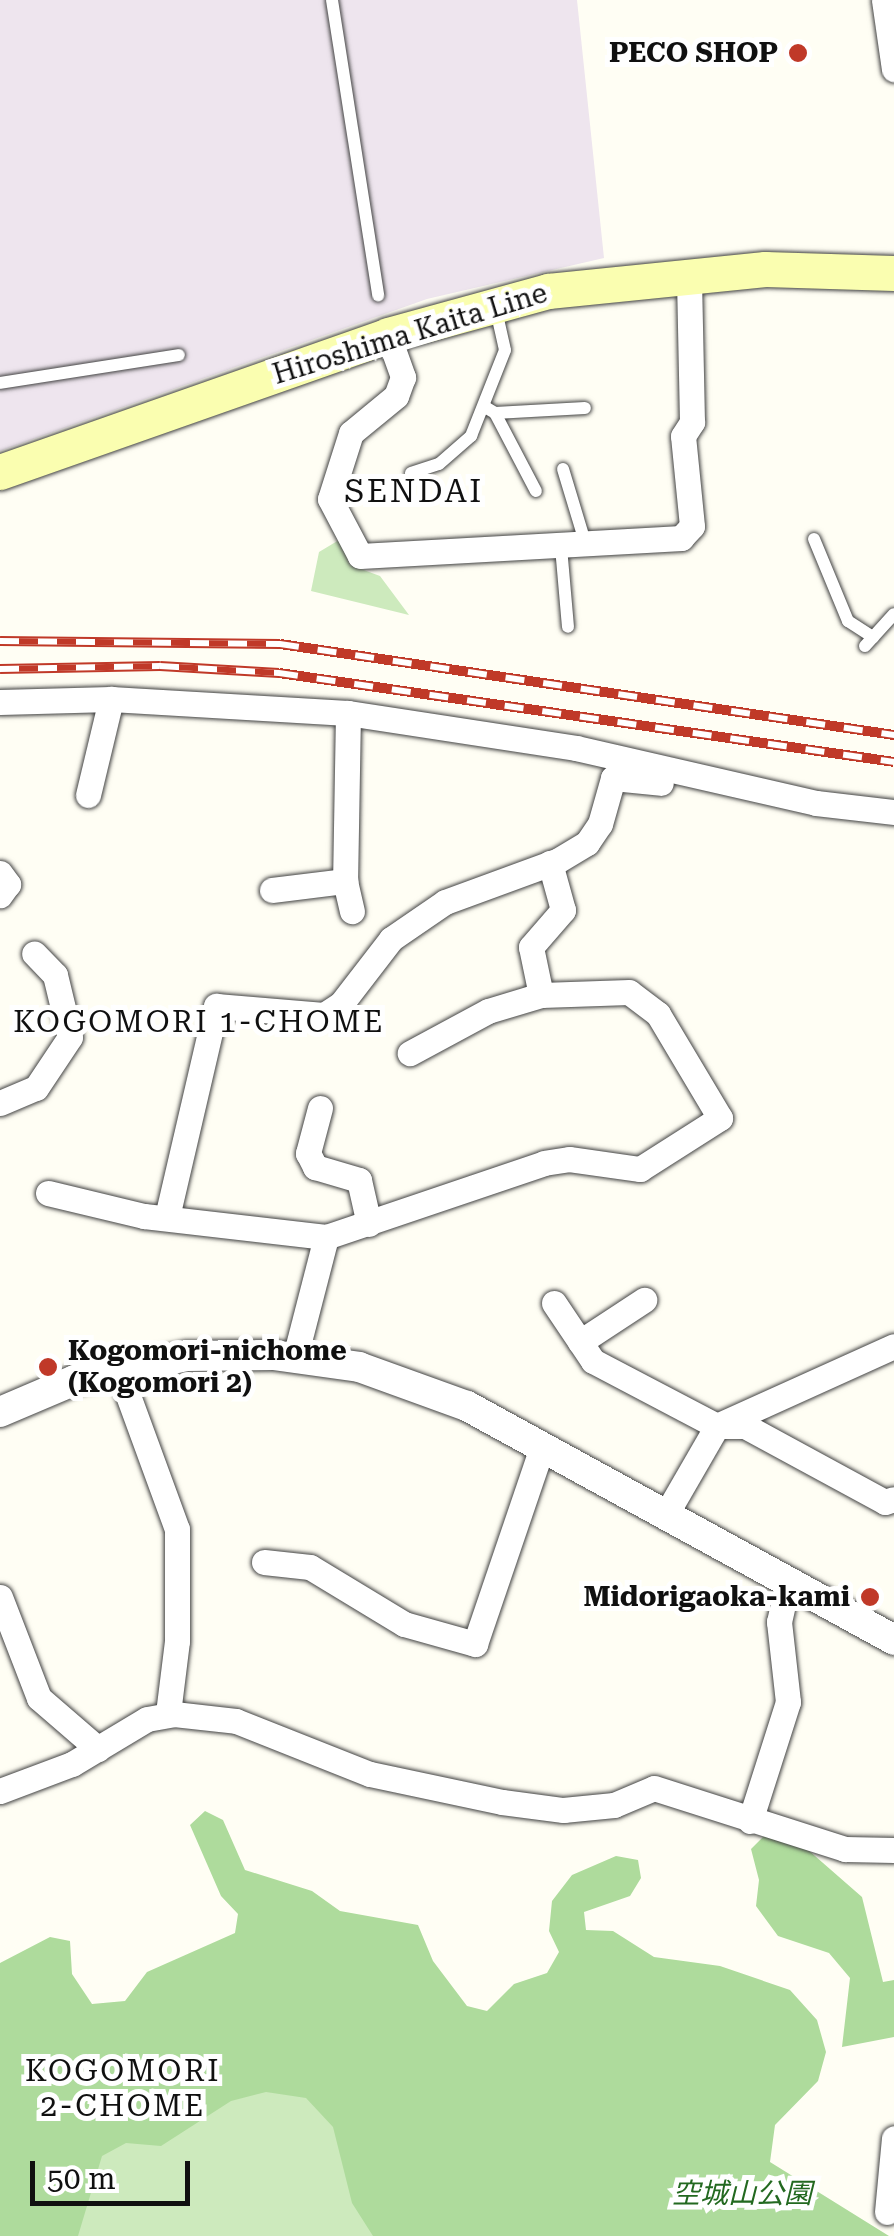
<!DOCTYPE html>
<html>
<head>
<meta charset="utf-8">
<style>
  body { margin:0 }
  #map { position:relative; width:894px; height:2236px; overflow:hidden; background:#fffef4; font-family:"Roboto Serif","Noto Sans JP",serif }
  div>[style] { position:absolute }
  .industrial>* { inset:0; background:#eee5ee }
  .green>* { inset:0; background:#cdeabd }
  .forest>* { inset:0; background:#aedb9c }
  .roads { filter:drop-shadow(0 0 2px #434343) drop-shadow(0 0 2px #434343) }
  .service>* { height:12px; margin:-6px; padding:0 6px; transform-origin:6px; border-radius:6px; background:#fff }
  .minor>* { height:25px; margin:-12.5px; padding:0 12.5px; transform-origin:12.5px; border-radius:12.5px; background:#fff }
  .tertiary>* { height:30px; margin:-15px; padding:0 15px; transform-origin:15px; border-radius:15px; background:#fff }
  .secondary>* { height:35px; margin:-17.5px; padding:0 17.5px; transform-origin:17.5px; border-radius:17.5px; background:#fafeb0 }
  .rail>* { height:10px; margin-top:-5px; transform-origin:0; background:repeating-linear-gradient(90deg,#fff 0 19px,#c03928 0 38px); box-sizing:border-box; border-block:2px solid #c03928 }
  .dots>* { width:28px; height:28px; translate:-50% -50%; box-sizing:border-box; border:5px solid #fff; border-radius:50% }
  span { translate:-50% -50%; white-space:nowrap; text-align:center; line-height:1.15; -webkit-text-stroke:10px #fff; paint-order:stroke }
  .poi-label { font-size:28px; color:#101010; font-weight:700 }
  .right { translate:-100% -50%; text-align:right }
  .left { translate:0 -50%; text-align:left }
  .street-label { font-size:28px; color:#101010 }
  .park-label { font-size:28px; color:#236920; font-style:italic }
  .neighbourhood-label { font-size:30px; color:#101010; letter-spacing:2.5px }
  .quarter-label { font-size:32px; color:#101010; letter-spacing:2.5px }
  .scale { position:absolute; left:30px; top:2161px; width:160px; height:45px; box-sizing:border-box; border:5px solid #101010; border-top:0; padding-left:12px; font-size:30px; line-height:35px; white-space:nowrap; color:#101010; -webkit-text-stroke:8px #fff; paint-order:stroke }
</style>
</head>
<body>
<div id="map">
  <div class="industrial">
    <i style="clip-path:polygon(0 0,577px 0,604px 258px,427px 299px,0 451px)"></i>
  </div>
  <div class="green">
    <i style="clip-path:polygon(339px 540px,350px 565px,380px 576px,409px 615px,311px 591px,319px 552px)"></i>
    <i style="clip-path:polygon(293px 2047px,410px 2236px,34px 2236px,55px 2145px)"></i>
  </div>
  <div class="forest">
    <i style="clip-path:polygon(205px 1811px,223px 1820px,245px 1870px,312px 1891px,340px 1911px,418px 1925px,433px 1961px,467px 2006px,487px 2011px,514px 1984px,547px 1973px,559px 1952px,549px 1931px,552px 1901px,572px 1875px,616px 1856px,638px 1860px,641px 1878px,630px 1896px,584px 1912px,586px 1930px,613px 1931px,654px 1957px,720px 1966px,790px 1990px,817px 2020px,826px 2052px,818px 2081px,775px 2125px,770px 2162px,889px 2236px,373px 2236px,352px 2203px,333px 2127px,306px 2098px,266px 2092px,231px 2101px,161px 2146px,126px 2143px,102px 2156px,78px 2236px,0 2236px,0 1963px,50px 1937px,70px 1941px,72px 1974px,92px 2004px,125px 2001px,147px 1972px,235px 1933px,238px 1914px,221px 1896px,190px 1825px)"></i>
    <i style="clip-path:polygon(764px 1836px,807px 1849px,862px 1897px,883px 1982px,894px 1980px,894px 2037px,842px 2047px,850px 1978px,829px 1953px,778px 1936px,756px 1906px,759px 1880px,751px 1849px)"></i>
  </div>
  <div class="roads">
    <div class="service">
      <i style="left:332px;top:0;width:299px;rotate:81.1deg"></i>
      <i style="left:0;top:383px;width:181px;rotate:-8.9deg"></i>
      <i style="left:485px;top:407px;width:12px;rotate:31deg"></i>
      <i style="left:495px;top:413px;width:90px;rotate:-3.2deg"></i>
      <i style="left:495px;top:413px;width:88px;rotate:62.3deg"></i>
      <i style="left:563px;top:469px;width:79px;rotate:73.2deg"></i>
      <i style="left:411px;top:473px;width:29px;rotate:-18deg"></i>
      <i style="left:439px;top:464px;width:43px;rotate:-41.2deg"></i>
      <i style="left:471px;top:436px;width:92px;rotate:-68.4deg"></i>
      <i style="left:505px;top:350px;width:41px;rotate:-102.7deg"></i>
      <i style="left:814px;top:539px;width:89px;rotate:67.5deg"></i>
      <i style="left:848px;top:621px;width:30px;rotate:33deg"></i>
      <i style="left:561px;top:547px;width:80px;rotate:85deg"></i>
      <i style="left:865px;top:646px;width:43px;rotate:-47.8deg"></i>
    </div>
    <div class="minor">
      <i style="left:884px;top:0;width:70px;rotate:81.8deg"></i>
      <i style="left:388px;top:335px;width:45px;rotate:70.3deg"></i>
      <i style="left:403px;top:377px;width:20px;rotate:110deg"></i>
      <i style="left:396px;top:396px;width:58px;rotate:140.6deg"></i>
      <i style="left:351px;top:433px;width:69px;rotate:107.7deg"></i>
      <i style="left:330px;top:499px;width:64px;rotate:62.2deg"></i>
      <i style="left:360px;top:556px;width:322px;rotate:-3.2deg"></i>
      <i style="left:681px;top:538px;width:16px;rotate:-47deg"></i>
      <i style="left:692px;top:526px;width:90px;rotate:-95.7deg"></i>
      <i style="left:683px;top:436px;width:17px;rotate:-57deg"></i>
      <i style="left:692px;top:422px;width:148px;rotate:-91.2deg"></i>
      <i style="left:0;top:702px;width:111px;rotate:-1.5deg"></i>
      <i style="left:111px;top:699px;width:237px;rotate:3.4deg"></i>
      <i style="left:348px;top:713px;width:231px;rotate:8.7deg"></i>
      <i style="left:576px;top:748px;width:246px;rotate:12.9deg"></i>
      <i style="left:816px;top:803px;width:79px;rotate:6.6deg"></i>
      <i style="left:348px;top:713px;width:168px;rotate:91deg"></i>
      <i style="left:345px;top:881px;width:31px;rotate:77deg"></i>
      <i style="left:88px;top:795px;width:99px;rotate:-76.5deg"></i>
      <i style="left:0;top:873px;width:14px;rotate:54deg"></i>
      <i style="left:8px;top:884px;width:14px;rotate:126deg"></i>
      <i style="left:272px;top:890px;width:74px;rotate:-7deg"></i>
      <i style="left:541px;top:995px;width:49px;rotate:-101.8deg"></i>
      <i style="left:531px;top:947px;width:49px;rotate:-49.1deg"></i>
      <i style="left:563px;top:910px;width:49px;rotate:-105.5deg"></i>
      <i style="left:0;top:1103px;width:39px;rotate:-23deg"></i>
      <i style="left:36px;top:1088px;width:61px;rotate:-56.3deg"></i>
      <i style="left:70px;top:1037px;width:64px;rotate:-103.6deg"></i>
      <i style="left:55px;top:975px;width:30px;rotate:-134deg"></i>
      <i style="left:320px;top:1108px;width:47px;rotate:104.9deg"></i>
      <i style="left:308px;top:1153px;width:16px;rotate:63deg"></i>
      <i style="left:315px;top:1167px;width:46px;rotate:16.5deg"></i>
      <i style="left:359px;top:1180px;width:45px;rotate:77.2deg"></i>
      <i style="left:48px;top:1193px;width:99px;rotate:13.5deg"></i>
      <i style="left:144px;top:1216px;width:183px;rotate:6.6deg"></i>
      <i style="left:326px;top:1237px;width:230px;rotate:-18.7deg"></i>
      <i style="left:544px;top:1163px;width:25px;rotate:-9deg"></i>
      <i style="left:569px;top:1159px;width:72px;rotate:8deg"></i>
      <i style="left:640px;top:1169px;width:95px;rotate:-32.5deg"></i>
      <i style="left:720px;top:1118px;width:121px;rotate:-120.8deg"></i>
      <i style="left:658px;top:1014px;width:36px;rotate:-143deg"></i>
      <i style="left:629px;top:992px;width:88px;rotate:178deg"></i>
      <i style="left:541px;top:995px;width:55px;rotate:163.2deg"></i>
      <i style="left:488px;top:1011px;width:89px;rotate:151.7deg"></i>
      <i style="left:167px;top:1217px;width:217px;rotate:-76.9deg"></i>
      <i style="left:216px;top:1006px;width:108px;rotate:4.8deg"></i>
      <i style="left:324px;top:1015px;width:20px;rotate:-33deg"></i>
      <i style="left:341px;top:1004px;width:82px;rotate:-52.4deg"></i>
      <i style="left:391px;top:939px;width:65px;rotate:-34.4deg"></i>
      <i style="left:445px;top:902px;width:119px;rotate:-20.1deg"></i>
      <i style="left:557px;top:861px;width:35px;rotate:-31deg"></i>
      <i style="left:587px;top:843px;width:23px;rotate:-56deg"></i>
      <i style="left:600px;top:824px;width:48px;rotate:-74.2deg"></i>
      <i style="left:613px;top:778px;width:48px;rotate:5.9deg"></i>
      <i style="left:554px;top:1303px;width:70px;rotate:56.1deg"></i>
      <i style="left:593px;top:1361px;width:140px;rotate:27.7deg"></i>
      <i style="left:717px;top:1426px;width:28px"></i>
      <i style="left:745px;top:1426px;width:159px;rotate:28.5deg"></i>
      <i style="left:885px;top:1502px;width:9px;rotate:-18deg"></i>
      <i style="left:580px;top:1342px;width:77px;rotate:-33.3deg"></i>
      <i style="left:295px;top:1357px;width:124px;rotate:-75.5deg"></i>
      <i style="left:118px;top:1368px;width:171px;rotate:69.9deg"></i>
      <i style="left:177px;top:1529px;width:112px;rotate:90deg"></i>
      <i style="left:177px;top:1641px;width:73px;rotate:97.1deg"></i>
      <i style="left:665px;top:1516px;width:104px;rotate:-60deg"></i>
      <i style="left:717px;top:1426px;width:194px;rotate:-24.3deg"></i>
      <i style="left:264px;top:1562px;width:46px;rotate:6.2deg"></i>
      <i style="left:310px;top:1567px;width:110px;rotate:31.2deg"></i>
      <i style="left:404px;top:1624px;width:74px;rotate:15.7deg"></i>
      <i style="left:475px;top:1644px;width:205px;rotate:-71.2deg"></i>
      <i style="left:0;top:1597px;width:108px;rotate:68.9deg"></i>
      <i style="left:39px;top:1698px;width:78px;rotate:40.8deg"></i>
      <i style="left:0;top:1791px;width:77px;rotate:-20.6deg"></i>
      <i style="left:72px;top:1764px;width:87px;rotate:-31deg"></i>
      <i style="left:147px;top:1719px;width:27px;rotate:-10deg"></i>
      <i style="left:174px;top:1714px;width:62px;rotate:6.4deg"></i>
      <i style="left:236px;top:1721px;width:144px;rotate:21.6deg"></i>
      <i style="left:370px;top:1774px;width:135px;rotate:12deg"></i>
      <i style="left:502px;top:1802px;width:62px;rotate:7.5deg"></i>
      <i style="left:563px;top:1810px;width:51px;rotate:-5.6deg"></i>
      <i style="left:614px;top:1805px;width:43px;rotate:-23deg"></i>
      <i style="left:654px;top:1788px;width:201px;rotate:17.7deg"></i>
      <i style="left:845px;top:1849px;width:49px;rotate:1.2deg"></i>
      <i style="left:750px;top:1821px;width:125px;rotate:-72.3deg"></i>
      <i style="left:788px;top:1702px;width:81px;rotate:-96.4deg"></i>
      <i style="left:779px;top:1622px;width:41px;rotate:-77.3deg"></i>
      <i style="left:887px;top:2212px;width:74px;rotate:-84.6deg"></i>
    </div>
    <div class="tertiary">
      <i style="left:0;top:1412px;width:82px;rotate:-23.1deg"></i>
      <i style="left:75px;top:1380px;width:115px;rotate:-12.1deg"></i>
      <i style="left:187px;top:1356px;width:86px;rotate:-0.7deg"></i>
      <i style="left:273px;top:1355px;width:87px;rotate:7.9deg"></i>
      <i style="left:359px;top:1367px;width:115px;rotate:19.9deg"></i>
      <i style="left:467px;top:1406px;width:487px;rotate:28.7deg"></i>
    </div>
    <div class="secondary">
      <i style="left:0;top:472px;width:411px;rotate:-19.4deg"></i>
      <i style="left:388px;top:335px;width:166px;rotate:-15.4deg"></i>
      <i style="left:548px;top:291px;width:218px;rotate:-5.8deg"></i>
      <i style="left:765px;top:269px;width:129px;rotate:1.8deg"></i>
    </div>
  </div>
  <div class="rail">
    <i style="left:0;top:641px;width:280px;rotate:0.6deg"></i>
    <i style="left:280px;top:644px;width:621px;rotate:8.43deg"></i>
    <i style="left:0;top:669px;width:160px;rotate:-1.1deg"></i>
    <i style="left:160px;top:666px;width:119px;rotate:3.4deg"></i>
    <i style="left:279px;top:673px;width:621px;rotate:8.23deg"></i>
  </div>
  <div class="dots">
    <i style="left:798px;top:53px;background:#c03928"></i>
    <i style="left:48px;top:1367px;background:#c03928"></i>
    <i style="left:870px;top:1597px;background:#c03928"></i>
  </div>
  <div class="poi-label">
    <span class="right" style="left:778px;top:53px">PECO SHOP</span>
    <span class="left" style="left:68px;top:1367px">Kogomori-nichome<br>(Kogomori 2)</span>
    <span class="right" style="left:850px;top:1597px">Midorigaoka-kami</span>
  </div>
  <div class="street-label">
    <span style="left:410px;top:334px;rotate:-17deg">Hiroshima Kaita Line</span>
  </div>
  <div class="park-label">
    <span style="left:742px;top:2194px">空城山公園</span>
  </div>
  <div class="neighbourhood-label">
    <span style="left:199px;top:1022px">KOGOMORI 1-CHOME</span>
    <span style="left:123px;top:2088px">KOGOMORI<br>2-CHOME</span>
  </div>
  <div class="quarter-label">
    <span style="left:414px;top:491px">SENDAI</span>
  </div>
  <div class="scale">50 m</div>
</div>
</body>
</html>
